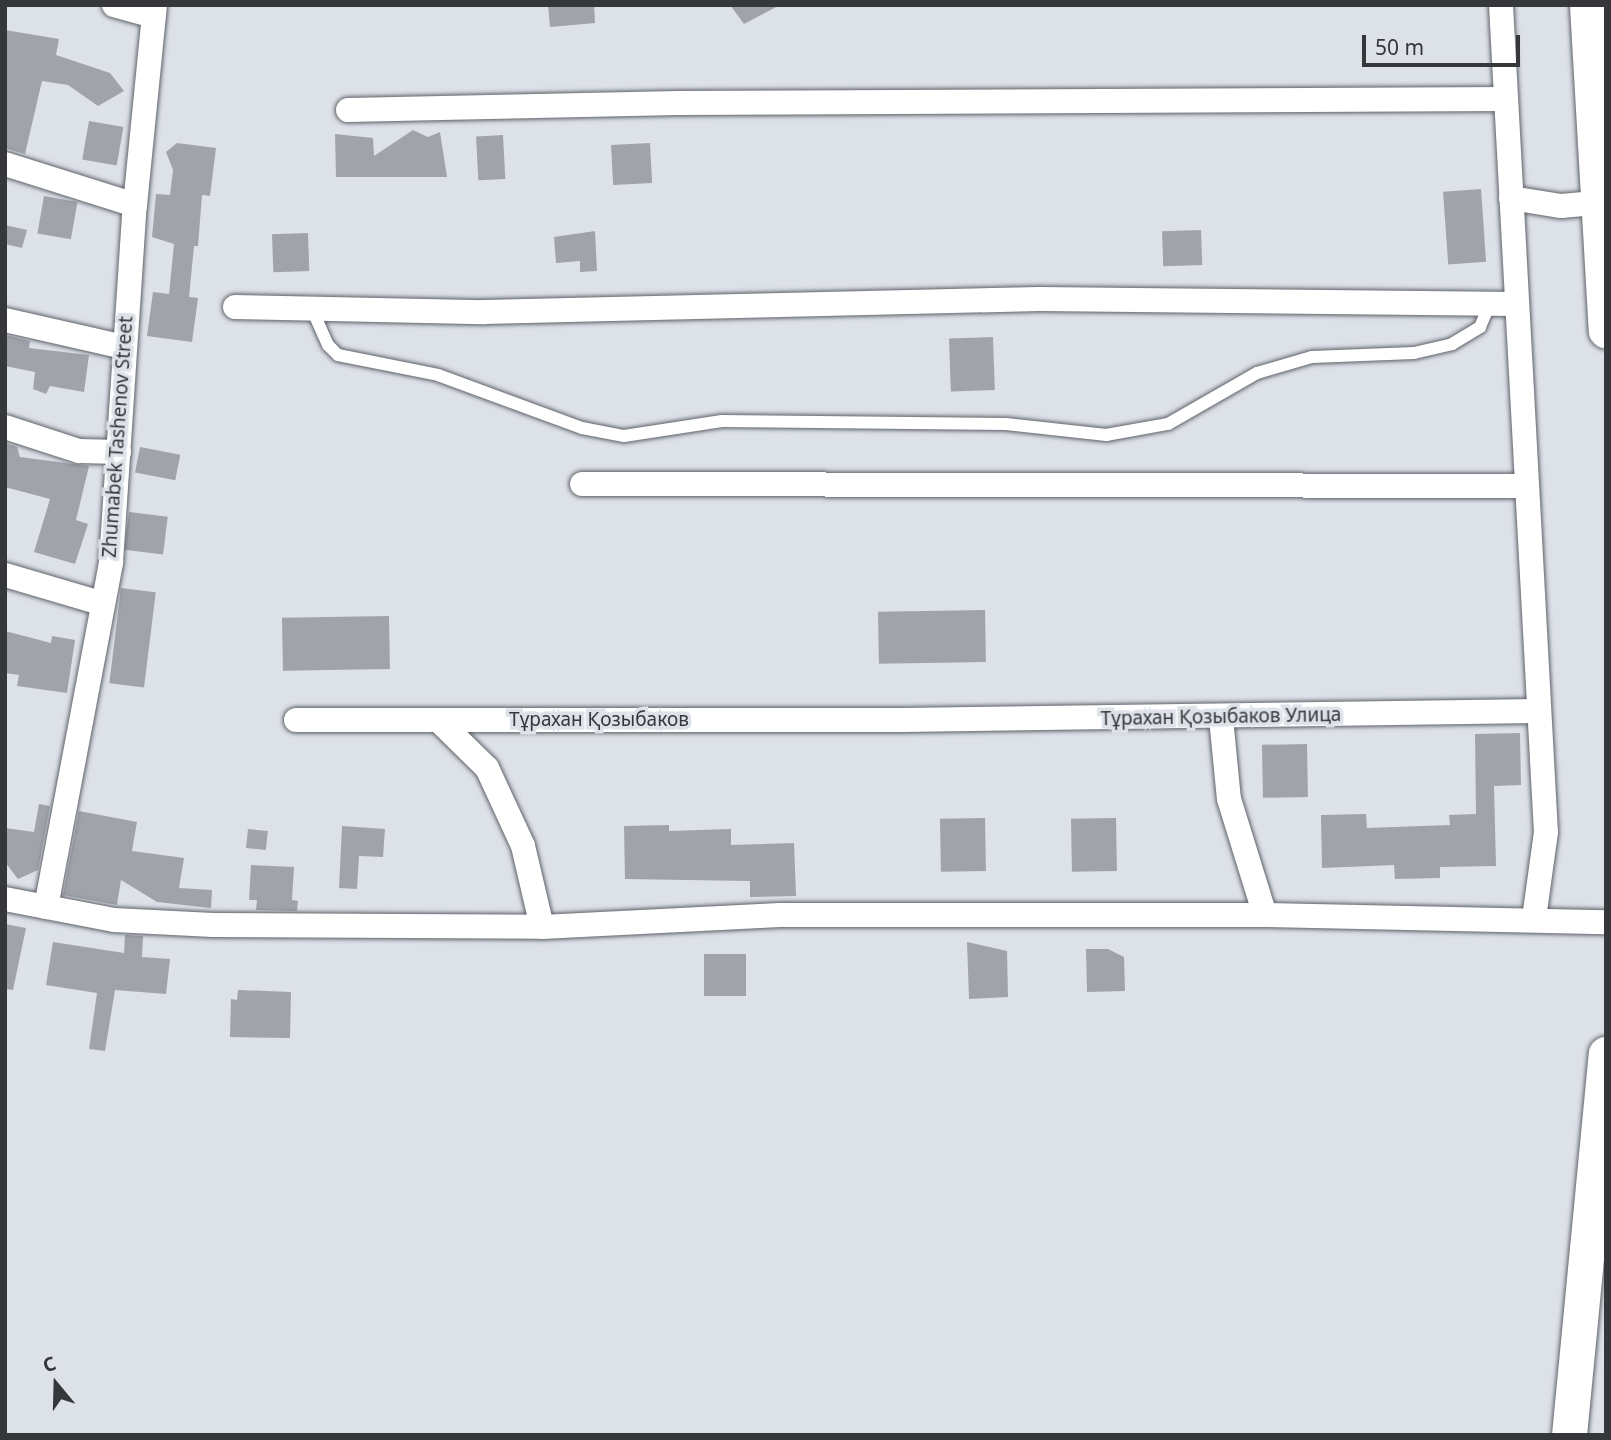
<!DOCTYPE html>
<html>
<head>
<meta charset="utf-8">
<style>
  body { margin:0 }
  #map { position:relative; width:1611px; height:1440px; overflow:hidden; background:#dde1e8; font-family:"Noto Sans",sans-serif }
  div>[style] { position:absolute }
  .building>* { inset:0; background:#a0a4aa; transform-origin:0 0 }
  .roads { filter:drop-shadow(0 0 2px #5f6369) drop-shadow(0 0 2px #5f6369) }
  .service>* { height:12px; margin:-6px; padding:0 6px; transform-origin:6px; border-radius:6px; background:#fff }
  .minor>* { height:24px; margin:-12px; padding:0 12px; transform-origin:12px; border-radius:12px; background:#fff }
  .secondary>* { height:35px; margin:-17.5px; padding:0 17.5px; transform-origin:17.5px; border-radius:17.5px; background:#fff }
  span { translate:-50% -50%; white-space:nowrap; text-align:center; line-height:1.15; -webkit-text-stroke:7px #dde1e8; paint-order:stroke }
  .street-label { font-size:19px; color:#36373a }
  .frame { position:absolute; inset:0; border:7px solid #36373a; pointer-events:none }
  .north { position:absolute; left:21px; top:1349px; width:70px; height:70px; -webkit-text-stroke:5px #dde1e8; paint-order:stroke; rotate:341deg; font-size:19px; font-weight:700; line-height:28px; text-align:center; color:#36373a }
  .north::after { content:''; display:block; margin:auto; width:24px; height:32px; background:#36373a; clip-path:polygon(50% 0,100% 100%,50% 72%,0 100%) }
  .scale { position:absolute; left:1362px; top:35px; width:158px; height:32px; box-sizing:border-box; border:4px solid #36373a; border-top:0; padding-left:9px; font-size:21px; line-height:24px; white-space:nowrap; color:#36373a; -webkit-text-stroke:5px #dde1e8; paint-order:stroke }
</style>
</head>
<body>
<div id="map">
  <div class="building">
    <i style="clip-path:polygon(548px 5px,594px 5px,595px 23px,550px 27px)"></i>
    <i style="clip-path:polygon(730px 5px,780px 5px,744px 24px)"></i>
    <i style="clip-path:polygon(5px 30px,59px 39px,56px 55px,110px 73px,124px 91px,98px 106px,68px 85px,42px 81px,25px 154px,5px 148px)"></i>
    <i style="left:89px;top:121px;width:35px;height:39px;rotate:10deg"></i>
    <i style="clip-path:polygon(413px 130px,428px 137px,440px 132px,447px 177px,336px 177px,335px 134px,373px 138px,374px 156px)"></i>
    <i style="left:503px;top:135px;width:44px;height:27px;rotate:87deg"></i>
    <i style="clip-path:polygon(177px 143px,216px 148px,210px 196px,202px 195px,198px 246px,194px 246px,189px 297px,198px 298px,192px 342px,147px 336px,153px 292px,169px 294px,174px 244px,152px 237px,156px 194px,170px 195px,173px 170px,166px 152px)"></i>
    <i style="left:650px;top:143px;width:40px;height:39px;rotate:87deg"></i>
    <i style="left:1481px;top:189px;width:73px;height:38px;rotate:86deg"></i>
    <i style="left:44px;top:196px;width:34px;height:38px;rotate:10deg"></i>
    <i style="clip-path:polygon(5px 225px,27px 230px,22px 248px,5px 244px)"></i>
    <i style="left:1201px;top:230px;width:35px;height:39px;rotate:88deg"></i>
    <i style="clip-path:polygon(595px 231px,597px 271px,580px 272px,580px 261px,556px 263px,554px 237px)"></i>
    <i style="left:308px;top:233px;width:38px;height:36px;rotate:88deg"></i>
    <i style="clip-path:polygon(5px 335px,30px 341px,29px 348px,89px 355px,84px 392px,50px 386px,46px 394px,33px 389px,35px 372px,5px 366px)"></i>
    <i style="left:993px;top:337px;width:53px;height:44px;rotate:88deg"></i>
    <i style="clip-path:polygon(5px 443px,17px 447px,20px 457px,89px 466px,76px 520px,88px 524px,75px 564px,34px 552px,50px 499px,5px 487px)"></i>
    <i style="left:140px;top:447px;width:41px;height:26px;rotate:11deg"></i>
    <i style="left:129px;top:512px;width:39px;height:38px;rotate:7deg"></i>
    <i style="left:121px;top:588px;width:35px;height:96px;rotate:7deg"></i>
    <i style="left:985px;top:610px;width:52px;height:107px;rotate:89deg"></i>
    <i style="left:389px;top:616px;width:53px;height:107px;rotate:89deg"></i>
    <i style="clip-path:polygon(5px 631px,51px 643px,52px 636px,75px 640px,67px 693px,17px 686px,19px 675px,5px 673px)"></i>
    <i style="clip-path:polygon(1520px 733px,1521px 785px,1494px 786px,1496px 866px,1440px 867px,1440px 878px,1395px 879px,1394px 865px,1322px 868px,1321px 815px,1366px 814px,1367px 828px,1450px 825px,1449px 815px,1476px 814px,1475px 734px)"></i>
    <i style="left:1307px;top:744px;width:53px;height:45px;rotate:89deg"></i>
    <i style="clip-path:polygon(39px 804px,50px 806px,38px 870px,18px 879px,5px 862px,5px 828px,34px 832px)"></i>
    <i style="clip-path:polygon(79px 811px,137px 822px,132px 851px,184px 858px,179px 888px,212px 890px,211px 908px,157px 902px,121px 880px,117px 905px,63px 895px)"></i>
    <i style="left:985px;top:818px;width:53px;height:45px;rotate:89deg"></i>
    <i style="left:1116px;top:818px;width:53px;height:45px;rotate:89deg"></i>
    <i style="clip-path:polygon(669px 825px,669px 831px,731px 829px,731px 845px,794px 843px,796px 896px,750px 897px,750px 881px,625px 879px,624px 826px)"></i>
    <i style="clip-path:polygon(342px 826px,385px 829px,383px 857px,359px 856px,357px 889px,339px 888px)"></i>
    <i style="left:248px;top:829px;width:20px;height:19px;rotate:6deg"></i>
    <i style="clip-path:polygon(251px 865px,294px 867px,292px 900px,298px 901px,297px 911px,256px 910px,257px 900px,249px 900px)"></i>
    <i style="clip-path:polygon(5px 924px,26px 928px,13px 990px,5px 989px)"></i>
    <i style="clip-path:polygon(125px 935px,143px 936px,142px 957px,170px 959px,166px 994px,115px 990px,105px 1051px,89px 1049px,97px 993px,46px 985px,53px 942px,124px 953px)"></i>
    <i style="clip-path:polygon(967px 942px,1007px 951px,1008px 997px,969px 999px)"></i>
    <i style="clip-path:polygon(1086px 949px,1108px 949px,1124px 957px,1125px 991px,1087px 992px)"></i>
    <i style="left:746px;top:954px;width:42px;height:42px;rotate:90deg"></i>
    <i style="clip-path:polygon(238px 990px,291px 992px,290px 1038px,230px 1037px,231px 999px,237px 1000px)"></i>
  </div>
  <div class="roads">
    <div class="service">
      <i style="left:311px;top:307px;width:42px;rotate:65.9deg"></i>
      <i style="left:328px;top:345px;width:14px;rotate:45deg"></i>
      <i style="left:338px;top:355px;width:102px;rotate:11.3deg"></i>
      <i style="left:438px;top:375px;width:153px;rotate:20.2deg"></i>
      <i style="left:582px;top:428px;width:43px;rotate:10.8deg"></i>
      <i style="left:624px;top:436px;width:99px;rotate:-8.7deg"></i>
      <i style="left:722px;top:421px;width:284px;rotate:0.6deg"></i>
      <i style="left:1006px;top:424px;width:101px;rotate:6.3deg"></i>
      <i style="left:1106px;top:435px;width:63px;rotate:-10.1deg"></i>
      <i style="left:1168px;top:424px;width:103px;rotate:-29.8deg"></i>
      <i style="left:1257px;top:373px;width:57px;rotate:-16.2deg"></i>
      <i style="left:1312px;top:357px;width:102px;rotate:-2.2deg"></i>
      <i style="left:1414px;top:353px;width:39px;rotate:-13deg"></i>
      <i style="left:1452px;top:344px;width:33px;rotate:-31deg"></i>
      <i style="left:1480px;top:327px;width:26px;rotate:-67deg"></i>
    </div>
    <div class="minor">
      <i style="left:114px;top:5px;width:41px;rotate:15.4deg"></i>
      <i style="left:1501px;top:5px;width:828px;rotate:86.89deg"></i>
      <i style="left:1546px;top:832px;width:87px;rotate:97.9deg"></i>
      <i style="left:348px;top:110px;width:330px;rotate:-1.2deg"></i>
      <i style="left:678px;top:103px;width:828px;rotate:-0.28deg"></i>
      <i style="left:5px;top:164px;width:136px;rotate:17.5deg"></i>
      <i style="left:1511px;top:198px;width:51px;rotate:9.1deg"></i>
      <i style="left:1561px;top:206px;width:37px;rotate:-5deg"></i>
      <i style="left:235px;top:307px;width:249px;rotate:1.2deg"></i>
      <i style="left:484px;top:312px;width:555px;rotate:-1.34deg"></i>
      <i style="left:1039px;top:299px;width:477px;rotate:0.6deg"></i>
      <i style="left:5px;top:320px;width:122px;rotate:12.8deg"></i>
      <i style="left:5px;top:427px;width:78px;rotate:18deg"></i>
      <i style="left:79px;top:451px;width:40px;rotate:1.4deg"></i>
      <i style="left:582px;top:484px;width:945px;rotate:0.12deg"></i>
      <i style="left:5px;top:575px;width:99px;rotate:16.4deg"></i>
      <i style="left:1221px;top:718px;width:81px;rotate:84.4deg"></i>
      <i style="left:1229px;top:799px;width:121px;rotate:72.8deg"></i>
      <i style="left:296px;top:720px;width:606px"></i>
      <i style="left:902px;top:720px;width:637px;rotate:-0.81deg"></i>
      <i style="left:439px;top:721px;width:67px;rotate:44.4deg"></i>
      <i style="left:487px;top:768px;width:86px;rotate:65.2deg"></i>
      <i style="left:523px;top:846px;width:83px;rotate:76.8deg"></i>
      <i style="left:5px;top:899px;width:111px;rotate:10.9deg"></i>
      <i style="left:114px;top:920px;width:99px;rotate:2.9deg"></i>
      <i style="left:213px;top:925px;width:329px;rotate:0.3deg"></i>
      <i style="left:542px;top:927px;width:238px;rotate:-2.9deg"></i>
      <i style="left:780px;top:915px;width:485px"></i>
      <i style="left:1265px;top:915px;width:341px;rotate:1.2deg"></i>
      <i style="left:46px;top:907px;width:351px;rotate:-79.3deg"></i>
      <i style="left:111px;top:562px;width:358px;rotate:-86.2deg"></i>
      <i style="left:135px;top:205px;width:201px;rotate:-84.3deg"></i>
    </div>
    <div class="secondary">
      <i style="left:1587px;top:5px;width:326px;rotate:86.7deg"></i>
      <i style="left:1569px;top:1435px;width:383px;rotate:-84.5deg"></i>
    </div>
  </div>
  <div class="street-label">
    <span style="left:118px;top:437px;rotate:-86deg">Zhumabek Tashenov Street</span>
    <span style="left:1221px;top:717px;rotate:-1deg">Тұрахан Қозыбаков Улица</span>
    <span style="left:599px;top:720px">Тұрахан Қозыбаков</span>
  </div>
  <div class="frame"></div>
  <div class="north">С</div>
  <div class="scale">50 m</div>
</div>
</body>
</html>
